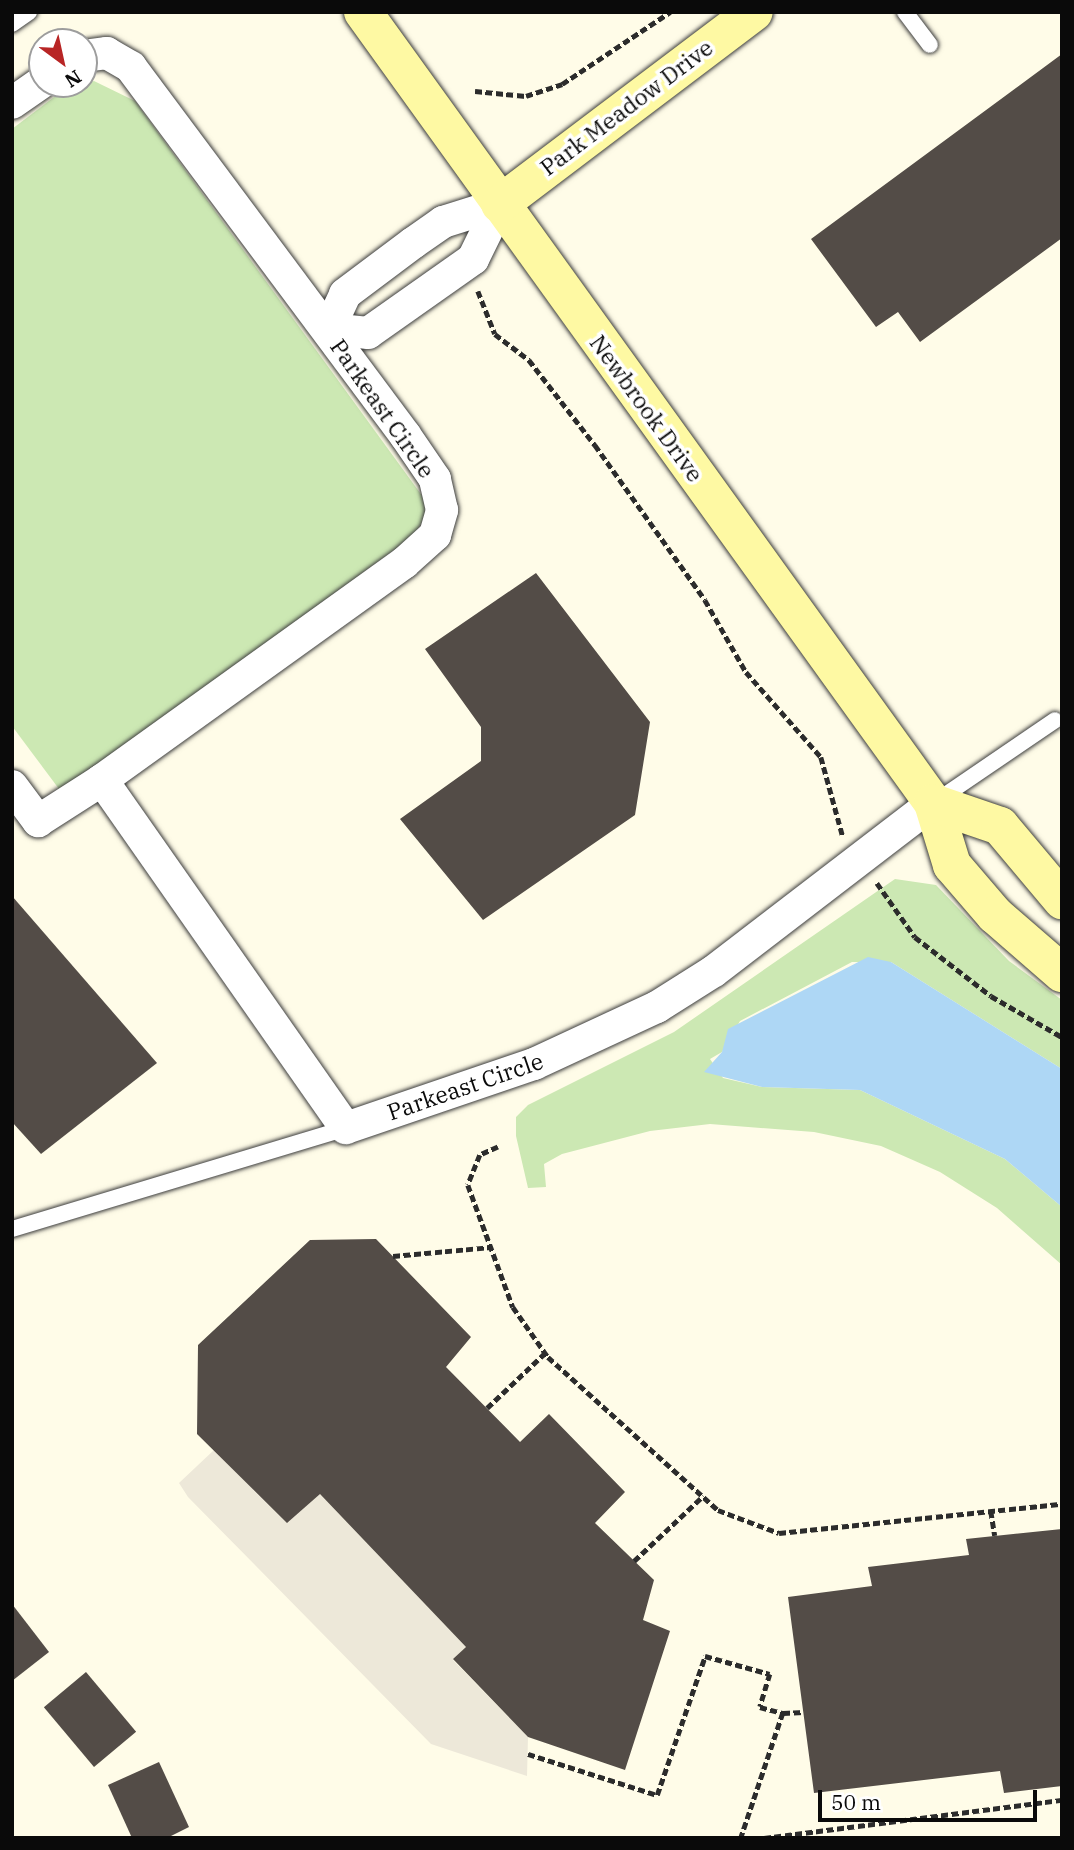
<!DOCTYPE html>
<html>
<head>
<meta charset="utf-8">
<style>
  body { margin:0 }
  #map { position:relative; width:1074px; height:1850px; overflow:hidden; background:#fffce8; font-family:"IBM Plex Serif",serif }
  div>[style] { position:absolute }
  .green>* { inset:0; background:#cce8b3 }
  .plaza>* { inset:0; background:#ede8d9 }
  .water>* { inset:0; background:#aed7f5 }
  .building>* { inset:0; background:#534c47; transform-origin:0 0 }
  .path>* { height:4.5px; margin-top:-2.25px; transform-origin:0; background:repeating-linear-gradient(90deg,#2c2c2c 0 7px,transparent 0 10.5px) }
  .roads { filter:drop-shadow(0 0 2px #3d3d3d) drop-shadow(0 0 2px #3d3d3d) }
  .lane>* { height:16px; margin:-8px; padding:0 8px; transform-origin:8px; border-radius:8px; background:#fff }
  .street>* { height:32px; margin:-16px; padding:0 16px; transform-origin:16px; border-radius:16px; background:#fff }
  .secondary>* { height:38px; margin:-19px; padding:0 19px; transform-origin:19px; border-radius:19px; background:#fef9a3 }
  span { translate:-50% -50%; white-space:nowrap; text-align:center; line-height:1.15; -webkit-text-stroke:7px #fff; paint-order:stroke }
  .street-label { font-size:23px; color:#0a0a0a }
  .frame { position:absolute; inset:0; border:14px solid #0a0a0a; pointer-events:none }
  .north { position:absolute; left:28px; top:28px; width:70px; height:70px; box-sizing:border-box; background:#fff; border:2px solid #9d9d9d; border-radius:50%; rotate:147deg; font-size:19px; font-weight:700; line-height:28px; text-align:center; color:#0a0a0a }
  .north::after { content:''; display:block; margin:auto; width:24px; height:32px; background:#b82525; clip-path:polygon(50% 0,100% 100%,50% 72%,0 100%) }
  .scale { position:absolute; left:818px; top:1790px; width:219px; height:32px; box-sizing:border-box; border:4px solid #0a0a0a; border-top:0; padding-left:9px; font-size:21px; line-height:24px; white-space:nowrap; color:#0a0a0a; -webkit-text-stroke:5px #fff; paint-order:stroke }
</style>
</head>
<body>
<div id="map">
  <div class="green">
    <i style="clip-path:polygon(94px 81px,135px 101px,423px 497px,426px 516px,413px 536px,62px 793px,12px 726px,12px 129px,66px 88px)"></i>
    <i style="clip-path:polygon(895px 879px,936px 885px,1009px 961px,1062px 1000px,1062px 1069px,891px 962px,852px 962px,740px 1021px,722px 1052px,710px 1059px,723px 1078px,762px 1087px,860px 1090px,1005px 1159px,1062px 1207px,1062px 1265px,997px 1208px,940px 1172px,881px 1146px,814px 1132px,710px 1124px,650px 1131px,562px 1154px,544px 1164px,546px 1187px,528px 1188px,516px 1136px,516px 1117px,528px 1105px,674px 1032px)"></i>
  </div>
  <div class="plaza">
    <i style="clip-path:polygon(214px 1450px,320px 1494px,466px 1647px,453px 1660px,528px 1737px,527px 1776px,431px 1744px,188px 1497px,179px 1483px)"></i>
  </div>
  <div class="water">
    <i style="clip-path:polygon(868px 957px,891px 962px,1062px 1069px,1062px 1207px,1005px 1159px,860px 1090px,762px 1087px,704px 1072px,722px 1052px,728px 1029px)"></i>
  </div>
  <div class="building">
    <i style="clip-path:polygon(1062px 54px,1062px 238px,920px 342px,898px 312px,876px 327px,811px 239px)"></i>
    <i style="clip-path:polygon(536px 573px,650px 722px,635px 815px,483px 920px,400px 819px,481px 761px,481px 727px,425px 649px)"></i>
    <i style="clip-path:polygon(12px 896px,157px 1063px,41px 1154px,12px 1122px)"></i>
    <i style="clip-path:polygon(376px 1239px,471px 1337px,446px 1367px,520px 1442px,549px 1414px,625px 1492px,595px 1523px,654px 1580px,643px 1620px,670px 1631px,625px 1770px,528px 1737px,453px 1659px,466px 1647px,320px 1494px,287px 1523px,197px 1434px,198px 1345px,310px 1240px)"></i>
    <i style="clip-path:polygon(1062px 1529px,1062px 1786px,1004px 1793px,1000px 1771px,814px 1793px,788px 1597px,872px 1586px,868px 1567px,969px 1555px,966px 1539px)"></i>
    <i style="clip-path:polygon(12px 1604px,49px 1652px,12px 1681px)"></i>
    <i style="left:86px;top:1672px;width:78px;height:55px;rotate:50deg"></i>
    <i style="clip-path:polygon(159px 1762px,189px 1827px,167px 1838px,132px 1838px,108px 1785px)"></i>
  </div>
  <div class="path">
    <i style="left:475px;top:91px;width:51px;rotate:5.6deg"></i>
    <i style="left:526px;top:96px;width:38px;rotate:-18deg"></i>
    <i style="left:562px;top:84px;width:130px;rotate:-33.7deg"></i>
    <i style="left:478px;top:291px;width:46px;rotate:68.4deg"></i>
    <i style="left:495px;top:334px;width:43px;rotate:37.4deg"></i>
    <i style="left:529px;top:360px;width:108px;rotate:52.2deg"></i>
    <i style="left:595px;top:445px;width:190px;rotate:54.6deg"></i>
    <i style="left:705px;top:600px;width:83px;rotate:60.3deg"></i>
    <i style="left:746px;top:672px;width:113px;rotate:48.6deg"></i>
    <i style="left:821px;top:757px;width:83px;rotate:74.6deg"></i>
    <i style="left:877px;top:883px;width:66px;rotate:54.9deg"></i>
    <i style="left:915px;top:937px;width:96px;rotate:37.8deg"></i>
    <i style="left:991px;top:996px;width:82px;rotate:30deg"></i>
    <i style="left:498px;top:1147px;width:20px;rotate:156deg"></i>
    <i style="left:480px;top:1155px;width:32px;rotate:112deg"></i>
    <i style="left:468px;top:1185px;width:130px;rotate:69.8deg"></i>
    <i style="left:513px;top:1307px;width:61px;rotate:55deg"></i>
    <i style="left:548px;top:1357px;width:229px;rotate:42deg"></i>
    <i style="left:718px;top:1510px;width:65px;rotate:20.7deg"></i>
    <i style="left:779px;top:1533px;width:284px;rotate:-5.9deg"></i>
    <i style="left:393px;top:1256px;width:98px;rotate:-5.2deg"></i>
    <i style="left:487px;top:1408px;width:80px;rotate:-43.5deg"></i>
    <i style="left:991px;top:1511px;width:25px;rotate:81deg"></i>
    <i style="left:634px;top:1561px;width:95px;rotate:-43.3deg"></i>
    <i style="left:783px;top:1713px;width:21px;rotate:-3deg"></i>
    <i style="left:528px;top:1754px;width:135px;rotate:17.6deg"></i>
    <i style="left:657px;top:1795px;width:147px;rotate:-70.9deg"></i>
    <i style="left:705px;top:1656px;width:67px;rotate:15.5deg"></i>
    <i style="left:770px;top:1674px;width:34px;rotate:107deg"></i>
    <i style="left:760px;top:1707px;width:24px;rotate:15deg"></i>
    <i style="left:783px;top:1713px;width:132px;rotate:108.6deg"></i>
    <i style="left:764px;top:1838px;width:300px;rotate:-7.3deg"></i>
  </div>
  <div class="roads">
    <div class="lane">
      <i style="left:905px;top:12px;width:41px;rotate:52.9deg"></i>
      <i style="left:12px;top:24px;width:21px;rotate:-35deg"></i>
      <i style="left:935px;top:802px;width:145px;rotate:-34.3deg"></i>
      <i style="left:12px;top:1229px;width:349px;rotate:-16.8deg"></i>
    </div>
    <div class="street">
      <i style="left:12px;top:103px;width:37px;rotate:-35deg"></i>
      <i style="left:500px;top:204px;width:61px;rotate:116.1deg"></i>
      <i style="left:473px;top:259px;width:128px;rotate:144.8deg"></i>
      <i style="left:368px;top:333px;width:39px;rotate:-174deg"></i>
      <i style="left:329px;top:329px;width:38px;rotate:-65deg"></i>
      <i style="left:345px;top:294px;width:85px;rotate:-36.9deg"></i>
      <i style="left:413px;top:243px;width:37px;rotate:-35deg"></i>
      <i style="left:443px;top:222px;width:60px;rotate:-17.5deg"></i>
      <i style="left:102px;top:780px;width:425px;rotate:55deg"></i>
      <i style="left:346px;top:1128px;width:199px;rotate:-18.8deg"></i>
      <i style="left:534px;top:1064px;width:136px;rotate:-24.9deg"></i>
      <i style="left:657px;top:1007px;width:67px;rotate:-32.3deg"></i>
      <i style="left:714px;top:971px;width:276px;rotate:-37.5deg"></i>
      <i style="left:12px;top:786px;width:44px;rotate:53.4deg"></i>
      <i style="left:38px;top:821px;width:76px;rotate:-32.6deg"></i>
      <i style="left:102px;top:780px;width:372px;rotate:-35.7deg"></i>
      <i style="left:404px;top:563px;width:42px;rotate:-42.1deg"></i>
      <i style="left:435px;top:535px;width:26px;rotate:-74deg"></i>
      <i style="left:442px;top:510px;width:32px;rotate:-103deg"></i>
      <i style="left:435px;top:479px;width:53px;rotate:-124.3deg"></i>
      <i style="left:405px;top:435px;width:459px;rotate:-126.7deg"></i>
      <i style="left:131px;top:67px;width:28px;rotate:-150deg"></i>
      <i style="left:107px;top:53px;width:23px;rotate:173deg"></i>
    </div>
    <div class="secondary">
      <i style="left:363px;top:12px;width:975px;rotate:54.22deg"></i>
      <i style="left:933px;top:803px;width:65px;rotate:73deg"></i>
      <i style="left:952px;top:865px;width:66px;rotate:49.3deg"></i>
      <i style="left:995px;top:915px;width:89px;rotate:40.9deg"></i>
      <i style="left:500px;top:204px;width:318px;rotate:-37.1deg"></i>
      <i style="left:933px;top:803px;width:71px;rotate:18.9deg"></i>
      <i style="left:1000px;top:826px;width:97px;rotate:50deg"></i>
    </div>
  </div>
  <div class="street-label">
    <span style="left:626px;top:107px;rotate:-37deg">Park Meadow Drive</span>
    <span style="left:383px;top:408px;rotate:55deg">Parkeast Circle</span>
    <span style="left:647px;top:408px;rotate:54deg">Newbrook Drive</span>
    <span style="left:465px;top:1086px;rotate:-19deg">Parkeast Circle</span>
  </div>
  <div class="frame"></div>
  <div class="north">N</div>
  <div class="scale">50 m</div>
</div>
</body>
</html>
